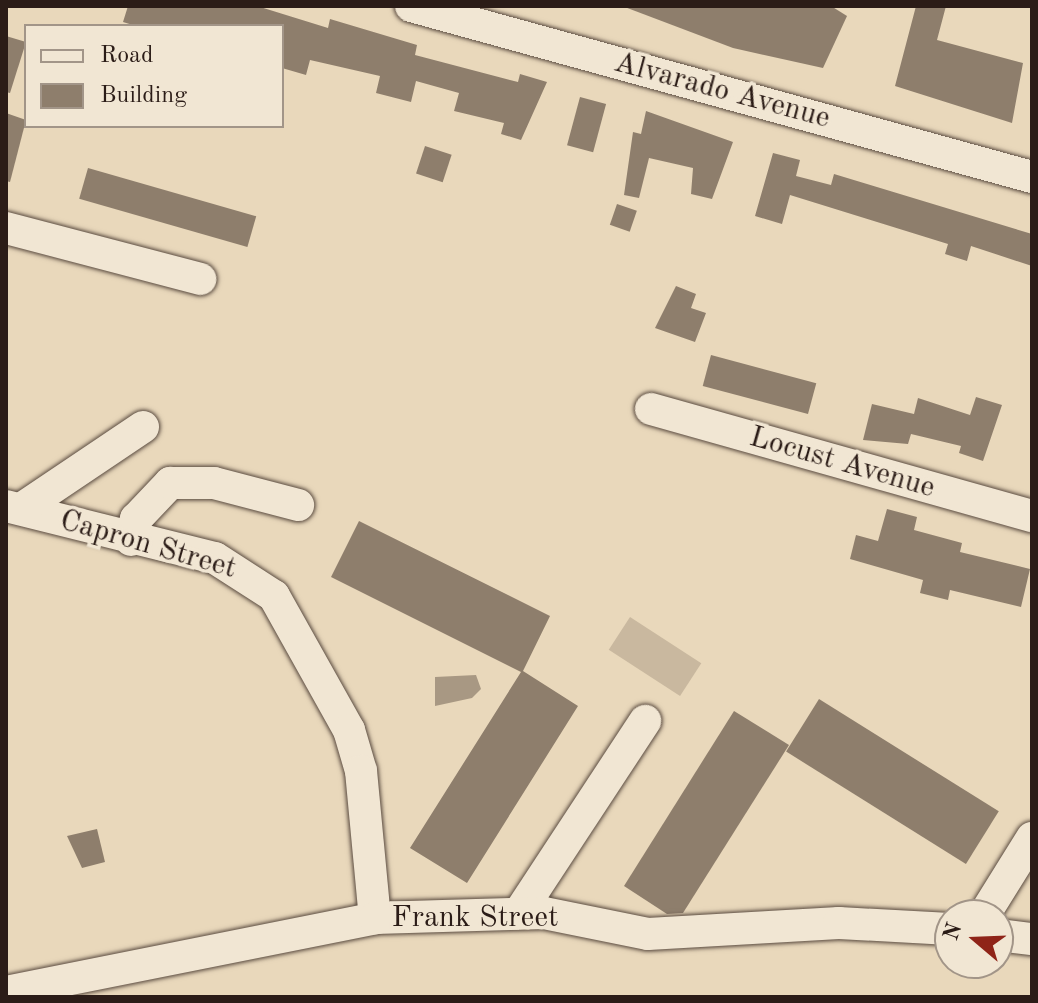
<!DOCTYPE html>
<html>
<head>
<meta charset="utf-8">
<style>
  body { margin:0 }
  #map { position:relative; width:1038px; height:1003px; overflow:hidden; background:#e9d8bb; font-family:"Old Standard TT",serif }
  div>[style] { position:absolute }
  .green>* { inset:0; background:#c9b89f; transform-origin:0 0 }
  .water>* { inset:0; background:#a89883 }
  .building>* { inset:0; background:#8e7e6c; transform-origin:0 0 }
  .roads { filter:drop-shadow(0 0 2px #5a4b40) drop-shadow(0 0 2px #5a4b40) }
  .minor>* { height:32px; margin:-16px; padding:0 16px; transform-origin:16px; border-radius:16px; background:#f1e6d3 }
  span { translate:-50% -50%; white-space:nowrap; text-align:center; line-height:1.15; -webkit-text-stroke:7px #f1e6d3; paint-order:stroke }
  .street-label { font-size:30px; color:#2b1c17 }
  .frame { position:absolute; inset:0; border:8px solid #2b1c17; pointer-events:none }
  .legend { position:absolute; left:24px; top:24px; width:260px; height:104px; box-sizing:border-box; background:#f1e6d3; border:2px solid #a29588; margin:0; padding:10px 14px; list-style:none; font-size:24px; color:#2b1c17 }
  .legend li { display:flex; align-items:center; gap:16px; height:40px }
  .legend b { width:40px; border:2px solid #a29588 }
  .north { position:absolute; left:934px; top:899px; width:80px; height:80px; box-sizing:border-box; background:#f1e6d3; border:2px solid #a29588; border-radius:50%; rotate:289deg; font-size:22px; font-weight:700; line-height:32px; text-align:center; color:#2b1c17 }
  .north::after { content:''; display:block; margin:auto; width:28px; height:36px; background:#8f2418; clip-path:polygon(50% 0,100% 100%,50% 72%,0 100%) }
</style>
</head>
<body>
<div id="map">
  <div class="green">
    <i style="left:630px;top:617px;width:85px;height:39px;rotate:33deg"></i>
  </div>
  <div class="water">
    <i style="clip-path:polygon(476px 675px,481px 689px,472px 698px,435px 706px,435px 677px)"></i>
  </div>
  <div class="building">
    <i style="clip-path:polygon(128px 6px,257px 6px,328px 28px,330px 19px,417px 45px,415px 55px,518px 82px,520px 74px,547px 82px,521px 140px,501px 134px,504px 123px,454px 111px,459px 93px,416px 81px,411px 102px,376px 93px,380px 76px,310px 60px,306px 75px,282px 68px,282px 26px,136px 26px,123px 22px)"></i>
    <i style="clip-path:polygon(622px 6px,831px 6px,847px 16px,823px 68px,733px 48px)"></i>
    <i style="clip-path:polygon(916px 6px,946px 6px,937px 40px,1023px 63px,1012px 123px,895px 86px)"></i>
    <i style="clip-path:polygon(6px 36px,26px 42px,10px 93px,6px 92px)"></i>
    <i style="left:580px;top:97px;width:27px;height:50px;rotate:15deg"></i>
    <i style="clip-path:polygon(646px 111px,733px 142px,712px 199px,691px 194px,693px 168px,649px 158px,639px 198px,624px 195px,633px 132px,641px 134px)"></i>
    <i style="clip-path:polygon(6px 113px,26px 120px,10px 182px,6px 181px)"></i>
    <i style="left:425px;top:146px;width:28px;height:29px;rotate:18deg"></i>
    <i style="clip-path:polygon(773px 153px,800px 160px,796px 176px,831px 185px,834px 174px,1032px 234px,1032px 266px,971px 246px,967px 261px,945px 254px,948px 244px,790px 195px,782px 224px,755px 216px)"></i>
    <i style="left:88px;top:168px;width:175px;height:32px;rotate:16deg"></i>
    <i style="left:617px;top:204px;width:21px;height:22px;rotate:19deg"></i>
    <i style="clip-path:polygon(676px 286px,696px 294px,691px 308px,706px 313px,695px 342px,655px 328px)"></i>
    <i style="left:711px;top:355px;width:109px;height:32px;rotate:15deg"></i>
    <i style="clip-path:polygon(976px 397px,1002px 405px,983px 461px,959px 453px,961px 446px,911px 434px,908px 444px,863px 440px,872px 404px,914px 414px,918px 398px,970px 415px)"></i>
    <i style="clip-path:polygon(887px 509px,917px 517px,914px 530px,962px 543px,960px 552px,1030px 569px,1021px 607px,950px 590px,948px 600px,920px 593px,923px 580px,850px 559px,856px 535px,878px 541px)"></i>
    <i style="clip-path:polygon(359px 521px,550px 616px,523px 671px,578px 706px,467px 883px,410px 848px,521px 672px,331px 577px)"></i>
    <i style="left:819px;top:699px;width:212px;height:62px;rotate:32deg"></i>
    <i style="clip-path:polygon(734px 711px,789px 745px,683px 913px,667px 914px,624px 886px)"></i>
    <i style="clip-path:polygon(97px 829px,105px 862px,82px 868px,67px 836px)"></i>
  </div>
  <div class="roads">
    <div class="minor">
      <i style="left:411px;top:6px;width:644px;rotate:15.4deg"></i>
      <i style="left:6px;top:228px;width:201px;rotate:14.7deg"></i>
      <i style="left:651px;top:409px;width:396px;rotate:15.7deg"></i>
      <i style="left:6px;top:506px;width:215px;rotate:14deg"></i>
      <i style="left:215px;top:558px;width:70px;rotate:32.8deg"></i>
      <i style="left:274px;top:596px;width:154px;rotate:60.8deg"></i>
      <i style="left:349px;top:730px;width:43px;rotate:73.7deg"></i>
      <i style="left:361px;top:771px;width:148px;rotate:84.6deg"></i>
      <i style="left:21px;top:509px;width:147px;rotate:-33.9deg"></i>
      <i style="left:131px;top:540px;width:22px;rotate:-77deg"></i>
      <i style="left:136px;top:519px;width:50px;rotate:-46.6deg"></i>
      <i style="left:170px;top:483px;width:44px"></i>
      <i style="left:214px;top:483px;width:87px;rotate:14.7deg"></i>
      <i style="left:519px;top:913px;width:230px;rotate:-56.7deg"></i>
      <i style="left:984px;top:915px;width:91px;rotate:-58.1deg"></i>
      <i style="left:998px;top:935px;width:34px;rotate:7deg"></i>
      <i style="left:6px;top:992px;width:376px;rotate:-11.3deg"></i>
      <i style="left:375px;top:918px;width:169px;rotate:-1.7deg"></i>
      <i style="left:544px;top:913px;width:106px;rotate:11.4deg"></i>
      <i style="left:648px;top:934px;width:191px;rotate:-3.3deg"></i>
      <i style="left:839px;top:923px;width:111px;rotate:3.1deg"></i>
    </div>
  </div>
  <div class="street-label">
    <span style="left:722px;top:91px;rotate:15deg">Alvarado Avenue</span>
    <span style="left:842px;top:463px;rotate:16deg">Locust Avenue</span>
    <span style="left:148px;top:545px;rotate:16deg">Capron Street</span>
    <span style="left:475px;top:918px">Frank Street</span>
  </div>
  <div class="frame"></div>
  <ul class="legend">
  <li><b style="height:10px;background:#f1e6d3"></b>Road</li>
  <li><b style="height:22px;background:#8e7e6c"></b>Building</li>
  </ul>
  <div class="north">N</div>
</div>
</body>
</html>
